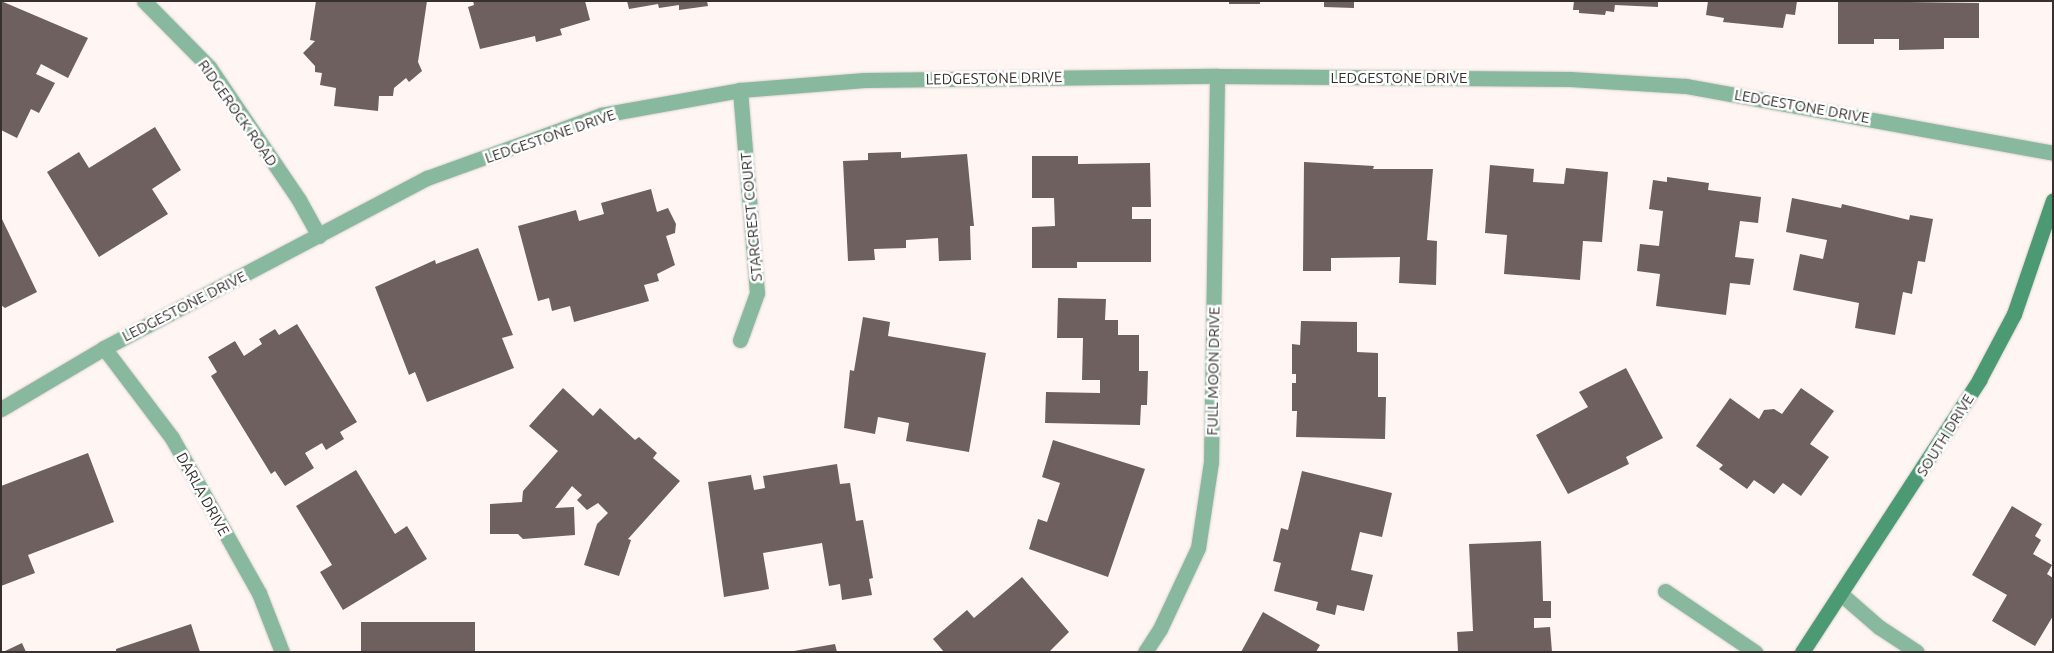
<!DOCTYPE html>
<html>
<head>
<meta charset="utf-8">
<style>
  body { margin:0 }
  #map { position:relative; width:2054px; height:653px; overflow:hidden; background:#fff5f3; font-family:Ubuntu,sans-serif }
  div>[style] { position:absolute }
  .building>* { inset:0; background:#6d605e; transform-origin:0 0 }
  .roads { filter:drop-shadow(0 0 1px #dbd2d0) drop-shadow(0 0 1px #dbd2d0) }
  .street>* { height:15px; margin:-7.5px; padding:0 7.5px; transform-origin:7.5px; border-radius:7.5px; background:#88b99e }
  .secondary>* { height:15px; margin:-7.5px; padding:0 7.5px; transform-origin:7.5px; border-radius:7.5px; background:#4c9a73 }
  span { translate:-50% -50%; white-space:nowrap; text-align:center; line-height:1.15; -webkit-text-stroke:5px #fff; paint-order:stroke }
  .street-label { font-size:15px; color:#36302f }
  .frame { position:absolute; inset:0; border:2px solid #36302f; pointer-events:none }
</style>
</head>
<body>
<div id="map">
  <div class="building">
    <i style="clip-path:polygon(1px 1px,88px 38px,68px 78px,41px 64px,36px 74px,55px 83px,39px 113px,31px 109px,17px 138px,1px 130px)"></i>
    <i style="clip-path:polygon(316px 1px,427px 1px,418px 62px,422px 71px,409px 82px,406px 78px,394px 88px,393px 96px,379px 96px,378px 111px,334px 106px,336px 88px,320px 85px,322px 73px,315px 72px,315px 66px,303px 53px,315px 41px,310px 40px)"></i>
    <i style="clip-path:polygon(473px 1px,585px 1px,590px 20px,560px 29px,562px 35px,536px 42px,535px 36px,480px 49px,468px 7px,474px 5px)"></i>
    <i style="clip-path:polygon(627px 1px,707px 1px,708px 6px,679px 10px,679px 5px,659px 8px,658px 4px,629px 9px)"></i>
    <i style="left:1229px;top:1px;width:31px;height:3px"></i>
    <i style="clip-path:polygon(1324px 1px,1354px 1px,1354px 8px,1324px 7px)"></i>
    <i style="clip-path:polygon(1574px 1px,1658px 1px,1658px 7px,1615px 5px,1614px 12px,1606px 11px,1605px 15px,1579px 13px,1579px 10px,1573px 10px)"></i>
    <i style="clip-path:polygon(1708px 1px,1797px 1px,1795px 15px,1786px 14px,1783px 28px,1723px 22px,1724px 18px,1706px 15px)"></i>
    <i style="clip-path:polygon(1838px 1px,1979px 3px,1979px 38px,1944px 38px,1944px 49px,1899px 50px,1899px 39px,1874px 39px,1874px 44px,1838px 44px)"></i>
    <i style="clip-path:polygon(155px 127px,181px 170px,152px 189px,168px 214px,99px 257px,47px 172px,79px 152px,89px 168px)"></i>
    <i style="clip-path:polygon(901px 152px,901px 158px,967px 154px,974px 226px,970px 226px,971px 260px,939px 261px,938px 238px,906px 240px,906px 248px,874px 249px,875px 260px,848px 261px,843px 161px,868px 160px,868px 153px)"></i>
    <i style="clip-path:polygon(1032px 156px,1078px 156px,1078px 164px,1150px 163px,1151px 207px,1132px 207px,1132px 219px,1151px 219px,1151px 262px,1077px 262px,1077px 268px,1032px 268px,1032px 227px,1055px 226px,1054px 198px,1032px 198px)"></i>
    <i style="clip-path:polygon(1304px 162px,1374px 166px,1373px 169px,1433px 169px,1427px 240px,1437px 241px,1436px 285px,1399px 283px,1400px 257px,1331px 258px,1331px 271px,1303px 271px)"></i>
    <i style="clip-path:polygon(1490px 165px,1534px 169px,1533px 182px,1564px 184px,1566px 168px,1608px 172px,1602px 242px,1583px 241px,1580px 280px,1504px 274px,1507px 235px,1485px 233px)"></i>
    <i style="clip-path:polygon(1667px 177px,1709px 183px,1708px 190px,1761px 197px,1758px 223px,1740px 221px,1735px 257px,1754px 259px,1750px 285px,1730px 283px,1726px 315px,1656px 306px,1660px 274px,1637px 271px,1640px 244px,1659px 246px,1663px 211px,1649px 209px,1653px 180px,1667px 182px)"></i>
    <i style="clip-path:polygon(651px 189px,657px 212px,668px 208px,676px 224px,675px 233px,666px 236px,675px 265px,657px 274px,659px 281px,644px 285px,649px 301px,574px 322px,570px 306px,552px 311px,549px 298px,538px 301px,518px 226px,576px 210px,579px 221px,604px 214px,601px 203px)"></i>
    <i style="clip-path:polygon(1792px 198px,1841px 208px,1842px 204px,1909px 220px,1910px 215px,1933px 219px,1925px 262px,1918px 261px,1912px 294px,1903px 292px,1895px 335px,1855px 328px,1859px 303px,1793px 290px,1800px 254px,1823px 259px,1827px 240px,1786px 232px)"></i>
    <i style="clip-path:polygon(1px 217px,37px 292px,5px 308px,1px 305px)"></i>
    <i style="clip-path:polygon(478px 248px,513px 335px,502px 338px,514px 368px,427px 402px,415px 372px,409px 375px,375px 287px,435px 260px,436px 264px)"></i>
    <i style="clip-path:polygon(1058px 298px,1106px 299px,1105px 320px,1118px 320px,1118px 335px,1139px 335px,1139px 371px,1148px 371px,1147px 405px,1141px 405px,1140px 425px,1045px 423px,1046px 392px,1100px 393px,1100px 380px,1082px 380px,1083px 338px,1057px 338px)"></i>
    <i style="clip-path:polygon(863px 317px,890px 322px,888px 336px,986px 353px,969px 452px,906px 441px,909px 423px,878px 417px,875px 434px,844px 428px,850px 370px,854px 371px)"></i>
    <i style="clip-path:polygon(1301px 321px,1357px 322px,1357px 352px,1378px 353px,1378px 397px,1386px 397px,1385px 439px,1296px 437px,1297px 411px,1292px 411px,1292px 383px,1296px 383px,1296px 374px,1292px 374px,1292px 344px,1300px 345px)"></i>
    <i style="clip-path:polygon(297px 324px,357px 422px,340px 432px,344px 439px,326px 450px,322px 443px,305px 453px,314px 468px,285px 486px,275px 471px,271px 474px,211px 376px,217px 372px,208px 357px,235px 341px,244px 356px,262px 344px,259px 339px,275px 329px,279px 335px)"></i>
    <i style="clip-path:polygon(1626px 368px,1663px 438px,1626px 457px,1629px 464px,1568px 494px,1536px 435px,1588px 407px,1579px 392px)"></i>
    <i style="clip-path:polygon(563px 388px,593px 416px,600px 408px,635px 440px,639px 437px,657px 453px,653px 458px,680px 481px,628px 539px,631px 540px,619px 576px,584px 565px,597px 524px,608px 513px,598px 503px,587px 510px,577px 500px,582px 495px,572px 486px,555px 508px,574px 507px,575px 535px,523px 539px,518px 534px,490px 534px,490px 504px,522px 502px,523px 491px,558px 451px,529px 426px)"></i>
    <i style="clip-path:polygon(1801px 388px,1834px 411px,1810px 444px,1829px 457px,1801px 496px,1783px 483px,1774px 494px,1754px 480px,1747px 489px,1719px 469px,1723px 465px,1696px 446px,1730px 398px,1759px 419px,1764px 410px,1774px 409px,1782px 414px)"></i>
    <i style="clip-path:polygon(1053px 440px,1145px 469px,1108px 577px,1029px 549px,1038px 519px,1047px 522px,1060px 483px,1042px 477px)"></i>
    <i style="clip-path:polygon(88px 453px,114px 522px,28px 555px,35px 573px,1px 586px,1px 486px)"></i>
    <i style="clip-path:polygon(837px 464px,840px 484px,850px 483px,856px 521px,863px 520px,873px 578px,869px 579px,872px 595px,842px 600px,840px 584px,829px 586px,822px 543px,763px 553px,769px 589px,724px 597px,708px 482px,751px 475px,754px 490px,765px 488px,763px 476px)"></i>
    <i style="clip-path:polygon(356px 470px,395px 534px,407px 526px,427px 559px,343px 610px,320px 572px,332px 565px,296px 506px)"></i>
    <i style="clip-path:polygon(1302px 471px,1392px 493px,1382px 537px,1360px 532px,1351px 570px,1373px 575px,1364px 611px,1337px 605px,1335px 615px,1316px 610px,1318px 602px,1274px 591px,1281px 563px,1273px 561px,1281px 528px,1288px 530px)"></i>
    <i style="clip-path:polygon(2012px 506px,2042px 524px,2035px 536px,2041px 540px,2033px 554px,2052px 565px,2047px 574px,2053px 578px,2053px 616px,2035px 646px,1992px 621px,2007px 595px,1972px 575px)"></i>
    <i style="clip-path:polygon(1541px 541px,1543px 601px,1551px 601px,1551px 618px,1534px 618px,1534px 628px,1550px 627px,1552px 652px,1458px 652px,1457px 632px,1473px 631px,1469px 544px)"></i>
    <i style="clip-path:polygon(1022px 577px,1069px 632px,1049px 652px,944px 652px,933px 639px,967px 610px,974px 618px)"></i>
    <i style="clip-path:polygon(1263px 612px,1320px 645px,1316px 652px,1241px 652px)"></i>
    <i style="left:475px;top:622px;width:30px;height:114px;rotate:90deg"></i>
    <i style="clip-path:polygon(191px 624px,200px 652px,116px 652px,116px 649px)"></i>
    <i style="clip-path:polygon(22px 643px,26px 652px,3px 652px)"></i>
    <i style="clip-path:polygon(835px 644px,837px 652px,794px 652px,794px 651px)"></i>
  </div>
  <div class="roads">
    <div class="street">
      <i style="left:144px;top:1px;width:93px;rotate:45.4deg"></i>
      <i style="left:209px;top:67px;width:161px;rotate:55.9deg"></i>
      <i style="left:299px;top:200px;width:41px;rotate:60.9deg"></i>
      <i style="left:740px;top:340px;width:50px;rotate:-70.1deg"></i>
      <i style="left:757px;top:293px;width:204px;rotate:-94.8deg"></i>
      <i style="left:104px;top:348px;width:113px;rotate:52.9deg"></i>
      <i style="left:172px;top:438px;width:178px;rotate:60.7deg"></i>
      <i style="left:259px;top:593px;width:63px;rotate:68.7deg"></i>
      <i style="left:1px;top:409px;width:120px;rotate:-30.6deg"></i>
      <i style="left:104px;top:348px;width:365px;rotate:-27.8deg"></i>
      <i style="left:427px;top:178px;width:185px;rotate:-19.9deg"></i>
      <i style="left:601px;top:115px;width:141px;rotate:-10.2deg"></i>
      <i style="left:740px;top:90px;width:125px;rotate:-4.6deg"></i>
      <i style="left:865px;top:80px;width:352px;rotate:-0.7deg"></i>
      <i style="left:1217px;top:76px;width:353px;rotate:0.5deg"></i>
      <i style="left:1570px;top:79px;width:116px;rotate:3.5deg"></i>
      <i style="left:1686px;top:86px;width:373px;rotate:10.3deg"></i>
      <i style="left:1665px;top:591px;width:109px;rotate:34.1deg"></i>
      <i style="left:1841px;top:594px;width:50px;rotate:41deg"></i>
      <i style="left:1879px;top:627px;width:45px;rotate:33.3deg"></i>
      <i style="left:1145px;top:652px;width:27px;rotate:-57deg"></i>
      <i style="left:1160px;top:629px;width:89px;rotate:-64.9deg"></i>
      <i style="left:1198px;top:548px;width:87px;rotate:-81.4deg"></i>
      <i style="left:1211px;top:462px;width:386px;rotate:-89.1deg"></i>
    </div>
    <div class="secondary">
      <i style="left:1802px;top:652px;width:325px;rotate:-56.9deg"></i>
      <i style="left:1979px;top:380px;width:75px;rotate:-62.1deg"></i>
      <i style="left:2014px;top:314px;width:120px;rotate:-71.1deg"></i>
    </div>
  </div>
  <div class="street-label">
    <span style="left:994px;top:78px;rotate:-1deg">LEDGESTONE DRIVE</span>
    <span style="left:1399px;top:78px">LEDGESTONE DRIVE</span>
    <span style="left:1802px;top:106px;rotate:10deg">LEDGESTONE DRIVE</span>
    <span style="left:238px;top:113px;rotate:55deg">RIDGEROCK ROAD</span>
    <span style="left:550px;top:136px;rotate:-19deg">LEDGESTONE DRIVE</span>
    <span style="left:751px;top:217px;rotate:-95deg">STARCREST COURT</span>
    <span style="left:184px;top:306px;rotate:-27deg">LEDGESTONE DRIVE</span>
    <span style="left:1213px;top:371px;rotate:-89deg">FULL MOON DRIVE</span>
    <span style="left:1945px;top:435px;rotate:-58deg">SOUTH DRIVE</span>
    <span style="left:203px;top:494px;rotate:61deg">DARLA DRIVE</span>
  </div>
  <div class="frame"></div>
</div>
</body>
</html>
